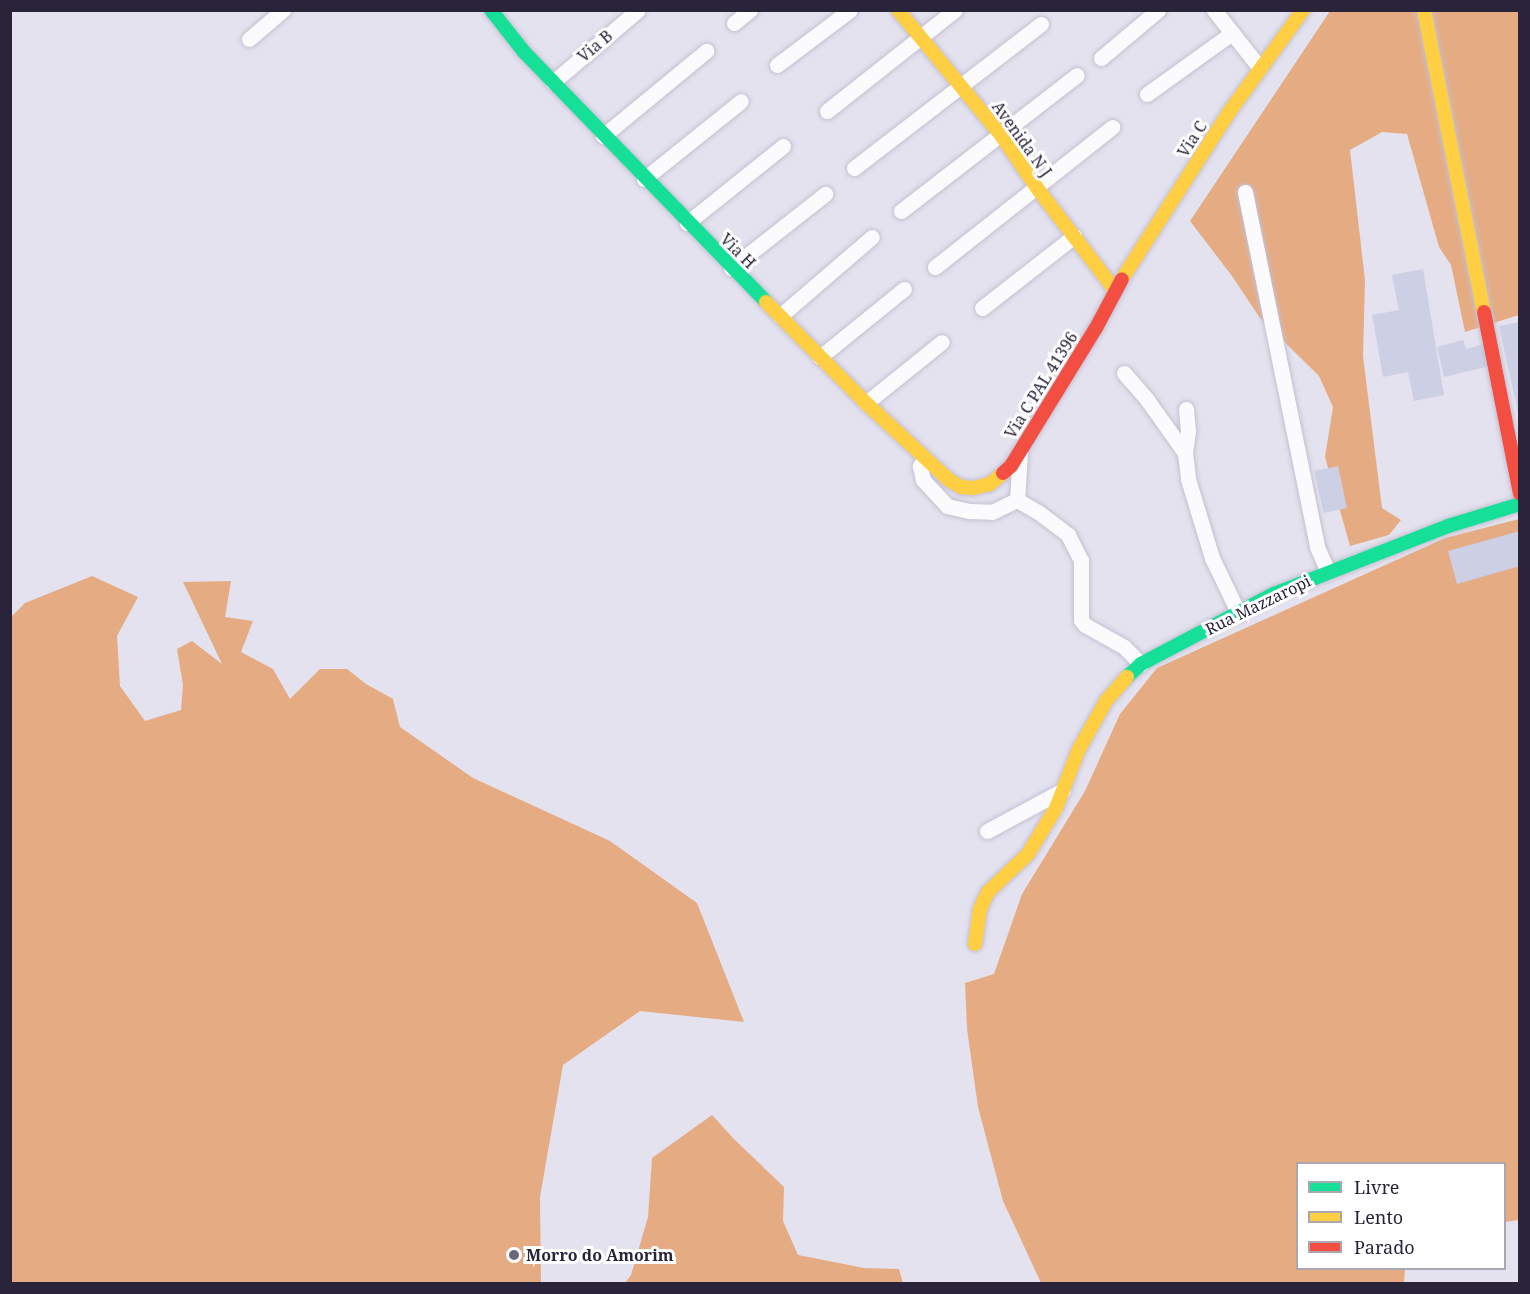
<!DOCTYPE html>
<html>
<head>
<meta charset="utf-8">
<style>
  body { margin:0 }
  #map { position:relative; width:1530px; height:1294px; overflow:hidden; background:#e4e2ef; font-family:"Noto Serif",serif }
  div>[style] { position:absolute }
  .forest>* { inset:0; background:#e5ac83 }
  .building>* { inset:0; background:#cdcfe5; transform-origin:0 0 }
  .roads { filter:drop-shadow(0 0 2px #c4c0d1) drop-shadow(0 0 2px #c4c0d1) }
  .street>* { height:15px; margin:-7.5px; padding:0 7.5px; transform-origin:7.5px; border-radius:7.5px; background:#fbfbfd }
  .fast>* { height:14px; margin:-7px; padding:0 7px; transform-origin:7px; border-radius:7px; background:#16e098 }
  .slow>* { height:14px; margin:-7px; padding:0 7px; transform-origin:7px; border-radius:7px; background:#ffcf43 }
  .jam>* { height:14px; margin:-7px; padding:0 7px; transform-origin:7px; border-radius:7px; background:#f24e42 }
  .dots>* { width:16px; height:16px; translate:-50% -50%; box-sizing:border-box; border:3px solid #fff; border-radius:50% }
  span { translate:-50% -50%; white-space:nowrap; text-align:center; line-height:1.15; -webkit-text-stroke:6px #fff; paint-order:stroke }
  .street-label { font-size:16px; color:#2a243b }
  .poi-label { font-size:16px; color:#2a243b; font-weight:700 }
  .left { translate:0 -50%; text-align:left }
  .frame { position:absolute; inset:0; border:12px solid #2a243b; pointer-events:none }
  .legend { position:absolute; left:1296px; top:1162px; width:210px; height:108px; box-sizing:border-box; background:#fff; border:2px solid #aaa7b1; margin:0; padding:8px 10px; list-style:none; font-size:18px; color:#2a243b }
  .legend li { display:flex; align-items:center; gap:12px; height:30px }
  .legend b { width:30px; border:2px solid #aaa7b1 }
</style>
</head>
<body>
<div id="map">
  <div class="forest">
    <i style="clip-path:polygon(1330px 11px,1519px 11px,1519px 315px,1465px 332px,1451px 265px,1439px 247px,1407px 134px,1382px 132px,1350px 150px,1365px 280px,1363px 356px,1382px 508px,1401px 520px,1389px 535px,1350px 546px,1325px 457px,1333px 407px,1319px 376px,1260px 318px,1232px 276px,1190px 221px)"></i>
    <i style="clip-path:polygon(1519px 519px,1519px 1220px,1505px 1222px,1504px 1164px,1298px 1164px,1298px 1268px,1405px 1269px,1404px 1283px,1041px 1283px,1003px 1201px,978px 1107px,967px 1029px,965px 983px,994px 974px,1022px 894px,1085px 791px,1120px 714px,1157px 668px,1445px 538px)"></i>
    <i style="clip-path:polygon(92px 576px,138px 597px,117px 636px,120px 686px,145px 721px,181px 710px,183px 685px,177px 649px,192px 641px,222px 664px,183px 582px,231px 581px,225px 617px,253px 621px,241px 652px,273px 669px,290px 699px,320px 669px,347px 669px,366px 684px,393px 699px,400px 727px,473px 778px,610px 841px,697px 903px,744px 1022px,640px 1011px,563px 1065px,540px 1197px,541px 1283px,11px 1283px,11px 617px,25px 603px)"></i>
    <i style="clip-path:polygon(712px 1115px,734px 1139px,784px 1187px,783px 1221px,798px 1255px,864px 1268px,899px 1269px,903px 1283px,625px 1283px,631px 1275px,648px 1217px,652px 1158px)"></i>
  </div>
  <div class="building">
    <i style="clip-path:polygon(1423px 269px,1444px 395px,1414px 401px,1408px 372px,1383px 377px,1372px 315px,1399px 310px,1392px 275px)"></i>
    <i style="clip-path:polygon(1520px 322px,1520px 417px,1519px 417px,1499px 326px)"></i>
    <i style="clip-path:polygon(1463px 340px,1466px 349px,1485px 344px,1490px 366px,1444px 377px,1437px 347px)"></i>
    <i style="left:1338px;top:466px;width:43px;height:24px;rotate:78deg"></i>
    <i style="clip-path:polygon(1520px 531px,1520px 566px,1457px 584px,1448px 551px)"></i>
  </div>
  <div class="roads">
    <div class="street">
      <i style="left:1214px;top:10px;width:74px;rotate:51.6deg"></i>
      <i style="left:734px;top:23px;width:21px;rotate:-39deg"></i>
      <i style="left:249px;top:39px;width:45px;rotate:-40.5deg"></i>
      <i style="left:1101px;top:58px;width:75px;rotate:-40.1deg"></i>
      <i style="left:777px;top:65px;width:91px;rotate:-37deg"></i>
      <i style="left:553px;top:82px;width:111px;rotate:-40.3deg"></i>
      <i style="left:1147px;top:94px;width:105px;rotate:-35.7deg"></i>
      <i style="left:827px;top:111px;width:163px;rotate:-38.3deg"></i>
      <i style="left:603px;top:136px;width:134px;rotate:-39.5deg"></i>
      <i style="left:854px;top:168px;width:236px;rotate:-37.6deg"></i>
      <i style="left:644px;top:179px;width:124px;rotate:-38.8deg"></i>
      <i style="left:1245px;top:192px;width:362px;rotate:78.5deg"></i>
      <i style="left:1317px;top:547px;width:27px;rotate:66deg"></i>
      <i style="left:901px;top:211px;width:222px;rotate:-37.7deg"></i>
      <i style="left:687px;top:223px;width:123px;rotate:-38.7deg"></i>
      <i style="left:935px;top:267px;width:226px;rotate:-38.3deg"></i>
      <i style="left:731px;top:268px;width:120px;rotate:-38.2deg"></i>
      <i style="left:982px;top:308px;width:117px;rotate:-38deg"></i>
      <i style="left:780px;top:316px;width:121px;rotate:-40.7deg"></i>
      <i style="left:820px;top:357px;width:108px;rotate:-39deg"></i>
      <i style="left:1124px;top:373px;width:37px;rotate:49deg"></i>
      <i style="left:1148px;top:401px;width:64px;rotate:54.6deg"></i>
      <i style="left:866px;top:403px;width:97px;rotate:-38.8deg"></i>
      <i style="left:1186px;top:409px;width:22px;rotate:85deg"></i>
      <i style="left:1188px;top:431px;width:22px;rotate:98deg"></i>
      <i style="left:1185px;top:453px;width:26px;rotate:83deg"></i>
      <i style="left:1188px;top:479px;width:83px;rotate:73.1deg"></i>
      <i style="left:1212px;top:558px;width:62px;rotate:64.3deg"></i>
      <i style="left:1020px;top:454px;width:46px;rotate:93.7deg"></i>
      <i style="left:1017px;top:500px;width:24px;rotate:30deg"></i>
      <i style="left:1038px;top:512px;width:38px;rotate:37deg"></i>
      <i style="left:1068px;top:535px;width:28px;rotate:63deg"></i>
      <i style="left:1081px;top:560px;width:60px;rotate:90deg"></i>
      <i style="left:1081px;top:620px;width:6px;rotate:51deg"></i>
      <i style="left:1085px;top:625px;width:45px;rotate:29.4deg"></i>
      <i style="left:1124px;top:647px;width:24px;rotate:45deg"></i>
      <i style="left:925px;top:459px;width:9px;rotate:126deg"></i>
      <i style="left:920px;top:466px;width:14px;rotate:78deg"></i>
      <i style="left:923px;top:480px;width:35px;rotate:47deg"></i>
      <i style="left:947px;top:506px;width:23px;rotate:13deg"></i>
      <i style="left:969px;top:511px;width:23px;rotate:2deg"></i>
      <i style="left:992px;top:512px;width:28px;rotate:-26deg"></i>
      <i style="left:987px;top:831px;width:86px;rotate:-28.3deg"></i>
    </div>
    <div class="fast">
      <i style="left:491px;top:10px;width:53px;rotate:51.8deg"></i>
      <i style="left:524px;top:52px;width:348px;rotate:45.9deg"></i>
      <i style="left:1127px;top:677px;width:19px;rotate:-43deg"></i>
      <i style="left:1141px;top:664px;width:150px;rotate:-27.8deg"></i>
      <i style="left:1274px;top:594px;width:187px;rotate:-21.3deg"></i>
      <i style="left:1448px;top:526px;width:75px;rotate:-17deg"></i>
    </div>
    <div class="slow">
      <i style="left:898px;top:10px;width:162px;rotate:50.5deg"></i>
      <i style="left:1001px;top:135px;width:64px;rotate:55.8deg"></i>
      <i style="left:1037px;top:188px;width:128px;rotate:52.6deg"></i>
      <i style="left:1424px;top:10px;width:308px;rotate:78.8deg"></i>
      <i style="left:1122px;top:279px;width:200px;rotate:-57.3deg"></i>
      <i style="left:1230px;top:111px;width:125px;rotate:-54.1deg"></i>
      <i style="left:766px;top:302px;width:142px;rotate:45.3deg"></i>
      <i style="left:866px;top:403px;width:113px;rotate:42.9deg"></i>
      <i style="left:949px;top:480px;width:14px;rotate:30deg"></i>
      <i style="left:961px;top:487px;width:12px;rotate:5deg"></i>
      <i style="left:973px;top:488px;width:17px;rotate:-13deg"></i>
      <i style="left:990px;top:484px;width:17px;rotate:-40deg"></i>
      <i style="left:975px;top:944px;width:35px;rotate:-82deg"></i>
      <i style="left:980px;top:909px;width:19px;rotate:-65deg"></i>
      <i style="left:988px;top:892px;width:55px;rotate:-43.5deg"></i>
      <i style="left:1028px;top:854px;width:54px;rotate:-58.7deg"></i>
      <i style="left:1056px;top:808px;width:63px;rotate:-68.7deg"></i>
      <i style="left:1079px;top:749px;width:55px;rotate:-60.6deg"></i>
      <i style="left:1106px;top:701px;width:32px;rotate:-49deg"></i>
    </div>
    <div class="jam">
      <i style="left:1484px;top:312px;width:185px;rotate:78.8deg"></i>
      <i style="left:1003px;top:473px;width:11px;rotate:-41deg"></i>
      <i style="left:1011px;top:466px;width:162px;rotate:-58.4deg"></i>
      <i style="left:1096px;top:328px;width:55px;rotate:-62deg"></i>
    </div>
  </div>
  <div class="dots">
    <i style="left:514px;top:1255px;background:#6b667a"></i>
  </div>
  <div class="street-label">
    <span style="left:595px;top:46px;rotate:-40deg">Via B</span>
    <span style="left:1022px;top:139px;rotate:54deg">Avenida N J</span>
    <span style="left:1192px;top:139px;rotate:-57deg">Via C</span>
    <span style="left:738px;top:251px;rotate:45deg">Via H</span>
    <span style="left:1041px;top:385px;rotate:-58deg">Via C PAL 41396</span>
    <span style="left:1258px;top:605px;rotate:-26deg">Rua Mazzaropi</span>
  </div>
  <div class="poi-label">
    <span class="left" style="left:526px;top:1255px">Morro do Amorim</span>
  </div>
  <div class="frame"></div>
  <ul class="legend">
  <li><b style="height:8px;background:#16e098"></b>Livre</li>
  <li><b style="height:8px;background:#ffcf43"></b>Lento</li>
  <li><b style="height:8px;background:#f24e42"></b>Parado</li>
  </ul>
</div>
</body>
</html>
